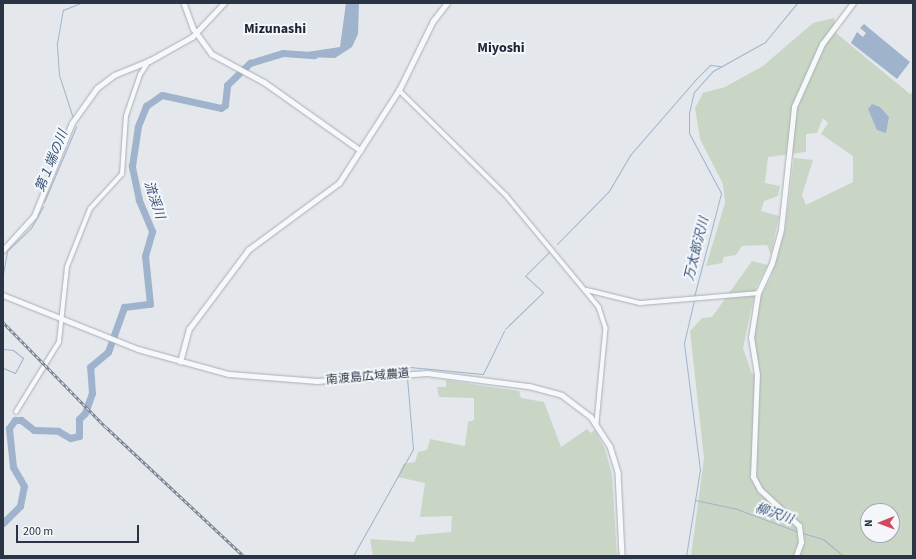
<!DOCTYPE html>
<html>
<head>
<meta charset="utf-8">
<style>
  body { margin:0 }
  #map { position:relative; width:916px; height:559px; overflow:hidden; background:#e4e7ec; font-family:"Source Sans 3","Noto Sans JP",sans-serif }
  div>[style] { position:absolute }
  .green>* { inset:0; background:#c9d6c5 }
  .water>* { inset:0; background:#9fb4cc }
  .stream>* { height:1px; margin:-0.5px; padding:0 0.5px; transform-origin:0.5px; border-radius:0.5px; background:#9fb4cc }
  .river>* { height:7px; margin:-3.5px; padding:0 3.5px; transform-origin:3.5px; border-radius:3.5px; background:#9fb4cc }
  .roads { filter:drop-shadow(0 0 1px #a9aeb7) drop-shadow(0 0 1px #a9aeb7) }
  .minor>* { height:3.5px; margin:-1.75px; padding:0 1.75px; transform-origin:1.75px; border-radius:1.75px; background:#f7f8fa }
  .tertiary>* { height:4.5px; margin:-2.25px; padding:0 2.25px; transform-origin:2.25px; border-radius:2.25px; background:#f7f8fa }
  .rail>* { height:2.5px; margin-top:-1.25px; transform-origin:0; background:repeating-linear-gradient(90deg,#f4f6f9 0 3px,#7d8696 0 6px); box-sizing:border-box; border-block:1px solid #7d8696 }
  span { translate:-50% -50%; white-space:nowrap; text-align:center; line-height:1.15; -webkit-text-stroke:4px #f4f6f9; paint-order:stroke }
  .street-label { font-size:12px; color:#2b3445 }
  .water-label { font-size:13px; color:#34527a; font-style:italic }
  .quarter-label { font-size:14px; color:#1d2536; font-weight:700 }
  .frame { position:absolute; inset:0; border:4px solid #2b3445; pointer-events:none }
  .north { position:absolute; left:860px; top:503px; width:40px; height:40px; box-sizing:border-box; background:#f4f6f9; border:1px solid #a4a8b1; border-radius:50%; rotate:269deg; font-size:11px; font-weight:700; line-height:16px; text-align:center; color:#2b3445 }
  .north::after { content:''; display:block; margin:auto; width:14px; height:18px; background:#d1495b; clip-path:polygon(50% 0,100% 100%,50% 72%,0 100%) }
  .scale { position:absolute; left:16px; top:525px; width:123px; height:18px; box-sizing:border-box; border:2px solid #2b3445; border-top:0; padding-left:5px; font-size:12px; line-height:14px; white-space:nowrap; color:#2b3445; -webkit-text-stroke:3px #f4f6f9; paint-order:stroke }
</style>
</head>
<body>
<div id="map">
  <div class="green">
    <i style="clip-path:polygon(evenodd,834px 18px,836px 33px,910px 94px,913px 92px,913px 556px,691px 556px,704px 458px,690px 331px,702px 318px,712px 317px,752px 261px,768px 265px,756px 287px,743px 348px,752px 374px,760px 372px,753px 346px,759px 299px,771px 277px,785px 230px,794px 158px,813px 160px,802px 195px,806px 205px,853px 182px,853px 156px,821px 134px,828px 123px,823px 118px,817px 133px,806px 134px,806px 152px,768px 157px,765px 183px,780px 186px,778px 196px,764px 201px,761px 211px,779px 216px,771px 255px,767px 245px,742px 246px,736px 255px,724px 257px,722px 263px,706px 266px,725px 203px,723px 184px,700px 139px,695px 108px,703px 93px,725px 87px,763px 66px,813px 23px,834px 18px,868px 511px,892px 511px,892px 535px,868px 535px,868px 511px)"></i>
    <i style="clip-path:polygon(446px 380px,519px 391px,521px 398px,544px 402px,561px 447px,587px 429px,591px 433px,595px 430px,605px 449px,612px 475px,617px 556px,373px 556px,370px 539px,414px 542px,417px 535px,451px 532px,452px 516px,420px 517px,425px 483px,398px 477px,403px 464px,415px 462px,418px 452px,427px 450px,430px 439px,465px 446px,468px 422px,474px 420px,474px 398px,439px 397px,437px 387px,446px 387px)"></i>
  </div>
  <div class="water">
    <i style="clip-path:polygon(346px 3px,359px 3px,358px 34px,352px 47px,335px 58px,304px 57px,307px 52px,340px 47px)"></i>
    <i style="clip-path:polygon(864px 24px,910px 62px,897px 79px,851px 43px,857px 32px,863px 37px,866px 33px,860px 28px)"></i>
    <i style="clip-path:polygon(872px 104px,880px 107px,889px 117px,886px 133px,877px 130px,868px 109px)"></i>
  </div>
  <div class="stream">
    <i style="left:73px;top:118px;width:45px;rotate:-108deg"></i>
    <i style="left:59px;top:75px;width:32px;rotate:-94deg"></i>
    <i style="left:57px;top:43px;width:34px;rotate:-80deg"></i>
    <i style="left:63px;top:10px;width:18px;rotate:-22deg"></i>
    <i style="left:44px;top:202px;width:82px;rotate:-66.9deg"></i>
    <i style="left:557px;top:244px;width:74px;rotate:-45.5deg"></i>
    <i style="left:609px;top:191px;width:42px;rotate:-59.7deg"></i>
    <i style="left:630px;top:155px;width:101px;rotate:-49deg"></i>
    <i style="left:696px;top:79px;width:20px;rotate:-45deg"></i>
    <i style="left:710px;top:65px;width:10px;rotate:6deg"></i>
    <i style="left:3px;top:274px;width:23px;rotate:-80deg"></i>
    <i style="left:7px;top:251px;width:33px;rotate:-44deg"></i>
    <i style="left:31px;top:228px;width:25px;rotate:-61deg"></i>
    <i style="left:3px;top:284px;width:6px;rotate:90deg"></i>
    <i style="left:694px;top:297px;width:107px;rotate:-75.4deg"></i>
    <i style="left:721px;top:193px;width:68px;rotate:-118.1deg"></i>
    <i style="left:689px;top:133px;width:20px;rotate:-90deg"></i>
    <i style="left:689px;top:113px;width:22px;rotate:-77deg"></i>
    <i style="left:694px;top:92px;width:28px;rotate:-48deg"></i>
    <i style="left:713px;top:71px;width:60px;rotate:-29.1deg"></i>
    <i style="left:765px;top:42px;width:50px;rotate:-50.6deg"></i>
    <i style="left:505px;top:329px;width:53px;rotate:-44.2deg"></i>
    <i style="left:543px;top:292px;width:24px;rotate:-138deg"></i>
    <i style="left:525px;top:276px;width:34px;rotate:-45deg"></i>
    <i style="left:3px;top:349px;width:10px;rotate:6deg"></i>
    <i style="left:13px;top:350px;width:13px;rotate:39deg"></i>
    <i style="left:23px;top:358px;width:17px;rotate:118deg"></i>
    <i style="left:15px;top:373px;width:13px;rotate:-157deg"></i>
    <i style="left:409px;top:370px;width:3px;rotate:-72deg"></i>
    <i style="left:410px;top:367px;width:73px;rotate:5.5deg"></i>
    <i style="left:483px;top:374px;width:48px;rotate:-64deg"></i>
    <i style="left:695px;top:500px;width:40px;rotate:12deg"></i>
    <i style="left:734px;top:508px;width:69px;rotate:20.3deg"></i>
    <i style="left:802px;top:533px;width:22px;rotate:16deg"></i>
    <i style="left:823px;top:539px;width:26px;rotate:40deg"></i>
    <i style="left:353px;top:556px;width:123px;rotate:-60.7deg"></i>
    <i style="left:413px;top:449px;width:71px;rotate:-94.8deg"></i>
    <i style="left:686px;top:556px;width:87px;rotate:-80.8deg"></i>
    <i style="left:700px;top:470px;width:128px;rotate:-97.2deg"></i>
    <i style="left:684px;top:343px;width:44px;rotate:-76.9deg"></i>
  </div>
  <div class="river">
    <i style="left:3px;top:523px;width:24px;rotate:-45deg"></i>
    <i style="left:20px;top:506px;width:20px;rotate:-79deg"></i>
    <i style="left:24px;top:486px;width:22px;rotate:-120deg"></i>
    <i style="left:13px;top:467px;width:39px;rotate:-96deg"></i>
    <i style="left:9px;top:428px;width:10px;rotate:-53deg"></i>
    <i style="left:15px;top:420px;width:6px"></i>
    <i style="left:21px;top:420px;width:16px;rotate:38deg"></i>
    <i style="left:34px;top:430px;width:24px;rotate:2deg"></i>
    <i style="left:58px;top:431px;width:14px;rotate:30deg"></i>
    <i style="left:70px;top:438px;width:9px;rotate:-13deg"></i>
    <i style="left:79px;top:436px;width:17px;rotate:-90deg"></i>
    <i style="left:79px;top:419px;width:8px;rotate:-45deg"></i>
    <i style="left:85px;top:413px;width:21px;rotate:-71deg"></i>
    <i style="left:92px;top:393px;width:26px;rotate:-94deg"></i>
    <i style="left:90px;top:367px;width:23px;rotate:-40deg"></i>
    <i style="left:108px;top:352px;width:48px;rotate:-70.4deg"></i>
    <i style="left:124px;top:307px;width:26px;rotate:-7deg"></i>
    <i style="left:150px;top:304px;width:48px;rotate:-95.9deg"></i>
    <i style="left:145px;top:256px;width:26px;rotate:-74deg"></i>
    <i style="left:152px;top:231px;width:34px;rotate:-113deg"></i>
    <i style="left:139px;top:200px;width:35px;rotate:-102deg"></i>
    <i style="left:132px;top:166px;width:40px;rotate:-81.5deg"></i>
    <i style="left:138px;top:126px;width:22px;rotate:-68deg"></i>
    <i style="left:146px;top:106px;width:19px;rotate:-35deg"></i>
    <i style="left:162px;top:95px;width:60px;rotate:12.4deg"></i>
    <i style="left:221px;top:108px;width:5px;rotate:-37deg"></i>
    <i style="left:225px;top:105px;width:20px;rotate:-84deg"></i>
    <i style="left:227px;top:85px;width:32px;rotate:-44deg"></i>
    <i style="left:250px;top:63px;width:34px;rotate:-17deg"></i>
    <i style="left:283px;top:53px;width:31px;rotate:4deg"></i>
  </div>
  <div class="roads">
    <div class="minor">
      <i style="left:399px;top:90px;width:150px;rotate:44.5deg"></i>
      <i style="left:506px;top:195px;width:146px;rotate:50.3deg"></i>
      <i style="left:599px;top:307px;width:22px;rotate:72deg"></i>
      <i style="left:606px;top:328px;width:96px;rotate:95.4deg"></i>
      <i style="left:587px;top:290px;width:55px;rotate:13.8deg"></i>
      <i style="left:640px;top:303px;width:118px;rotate:-4.8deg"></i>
      <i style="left:16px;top:412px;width:82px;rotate:-58.4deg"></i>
      <i style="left:59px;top:342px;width:75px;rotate:-83.9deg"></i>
      <i style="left:67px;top:267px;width:62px;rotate:-68.4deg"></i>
      <i style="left:90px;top:209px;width:47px;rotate:-47.6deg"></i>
      <i style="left:122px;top:174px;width:58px;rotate:-86.1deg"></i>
      <i style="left:126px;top:116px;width:43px;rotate:-71.1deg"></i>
      <i style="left:140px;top:75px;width:17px;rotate:-57deg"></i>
    </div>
    <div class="tertiary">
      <i style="left:184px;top:3px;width:27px;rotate:70deg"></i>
      <i style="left:193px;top:28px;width:32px;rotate:54deg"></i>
      <i style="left:212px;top:54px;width:59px;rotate:28.3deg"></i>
      <i style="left:264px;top:82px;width:118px;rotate:35.3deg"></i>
      <i style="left:3px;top:250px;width:46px;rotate:-47.6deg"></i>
      <i style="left:34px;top:216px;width:100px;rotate:-67.8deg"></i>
      <i style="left:72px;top:123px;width:43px;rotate:-54.5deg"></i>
      <i style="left:97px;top:88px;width:21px;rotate:-37deg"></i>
      <i style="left:114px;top:75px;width:38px;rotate:-22deg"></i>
      <i style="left:149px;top:61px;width:49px;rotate:-29.2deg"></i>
      <i style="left:192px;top:37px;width:47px;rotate:-46.7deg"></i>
      <i style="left:3px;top:295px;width:145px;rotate:21.8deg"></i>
      <i style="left:138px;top:349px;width:94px;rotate:15.4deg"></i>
      <i style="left:229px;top:374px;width:88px;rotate:4.5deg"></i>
      <i style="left:317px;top:381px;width:110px;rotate:-4.2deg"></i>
      <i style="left:427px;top:373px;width:103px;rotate:7.3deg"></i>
      <i style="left:529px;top:386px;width:34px;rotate:15deg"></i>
      <i style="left:562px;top:395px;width:36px;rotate:37deg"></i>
      <i style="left:591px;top:417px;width:35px;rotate:57deg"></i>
      <i style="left:610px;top:446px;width:28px;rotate:73deg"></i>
      <i style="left:618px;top:473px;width:83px;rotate:87.2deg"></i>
      <i style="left:180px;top:362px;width:34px;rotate:-75deg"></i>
      <i style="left:189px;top:329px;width:99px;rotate:-53.2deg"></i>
      <i style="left:248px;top:250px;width:113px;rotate:-36.4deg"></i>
      <i style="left:339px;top:183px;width:111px;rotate:-57.2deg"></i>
      <i style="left:399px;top:90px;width:77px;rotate:-63.8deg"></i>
      <i style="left:433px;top:21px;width:23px;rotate:-52deg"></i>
      <i style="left:796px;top:556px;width:15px;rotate:-70deg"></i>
      <i style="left:801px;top:542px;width:16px;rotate:-97deg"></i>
      <i style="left:799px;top:526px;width:53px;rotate:-137.3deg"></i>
      <i style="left:760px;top:490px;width:15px;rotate:-118deg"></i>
      <i style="left:753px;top:477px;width:102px;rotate:-87.8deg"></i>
      <i style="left:757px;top:375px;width:37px;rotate:-99deg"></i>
      <i style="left:751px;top:338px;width:46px;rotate:-81.2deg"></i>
      <i style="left:758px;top:293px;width:33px;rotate:-65deg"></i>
      <i style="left:772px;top:263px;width:35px;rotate:-75deg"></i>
      <i style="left:781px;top:229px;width:123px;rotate:-83.9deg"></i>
      <i style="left:794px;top:107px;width:69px;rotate:-66deg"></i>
      <i style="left:822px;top:44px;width:51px;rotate:-52.9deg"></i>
    </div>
  </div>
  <div class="rail">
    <i style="left:3px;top:322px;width:147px;rotate:45.6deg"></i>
    <i style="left:106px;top:427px;width:189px;rotate:43.1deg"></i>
  </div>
  <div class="street-label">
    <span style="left:368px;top:377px;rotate:-5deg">南渡島広域農道</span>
  </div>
  <div class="water-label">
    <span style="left:52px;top:161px;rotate:-68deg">第１端の川</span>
    <span style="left:154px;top:200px;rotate:72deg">流渓川</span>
    <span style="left:697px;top:249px;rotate:-76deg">万太郎沢川</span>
    <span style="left:774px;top:514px;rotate:19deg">柳沢川</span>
  </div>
  <div class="quarter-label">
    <span style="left:275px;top:29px">Mizunashi</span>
    <span style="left:501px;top:48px">Miyoshi</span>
  </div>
  <div class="frame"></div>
  <div class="north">N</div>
  <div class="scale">200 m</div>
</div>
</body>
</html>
